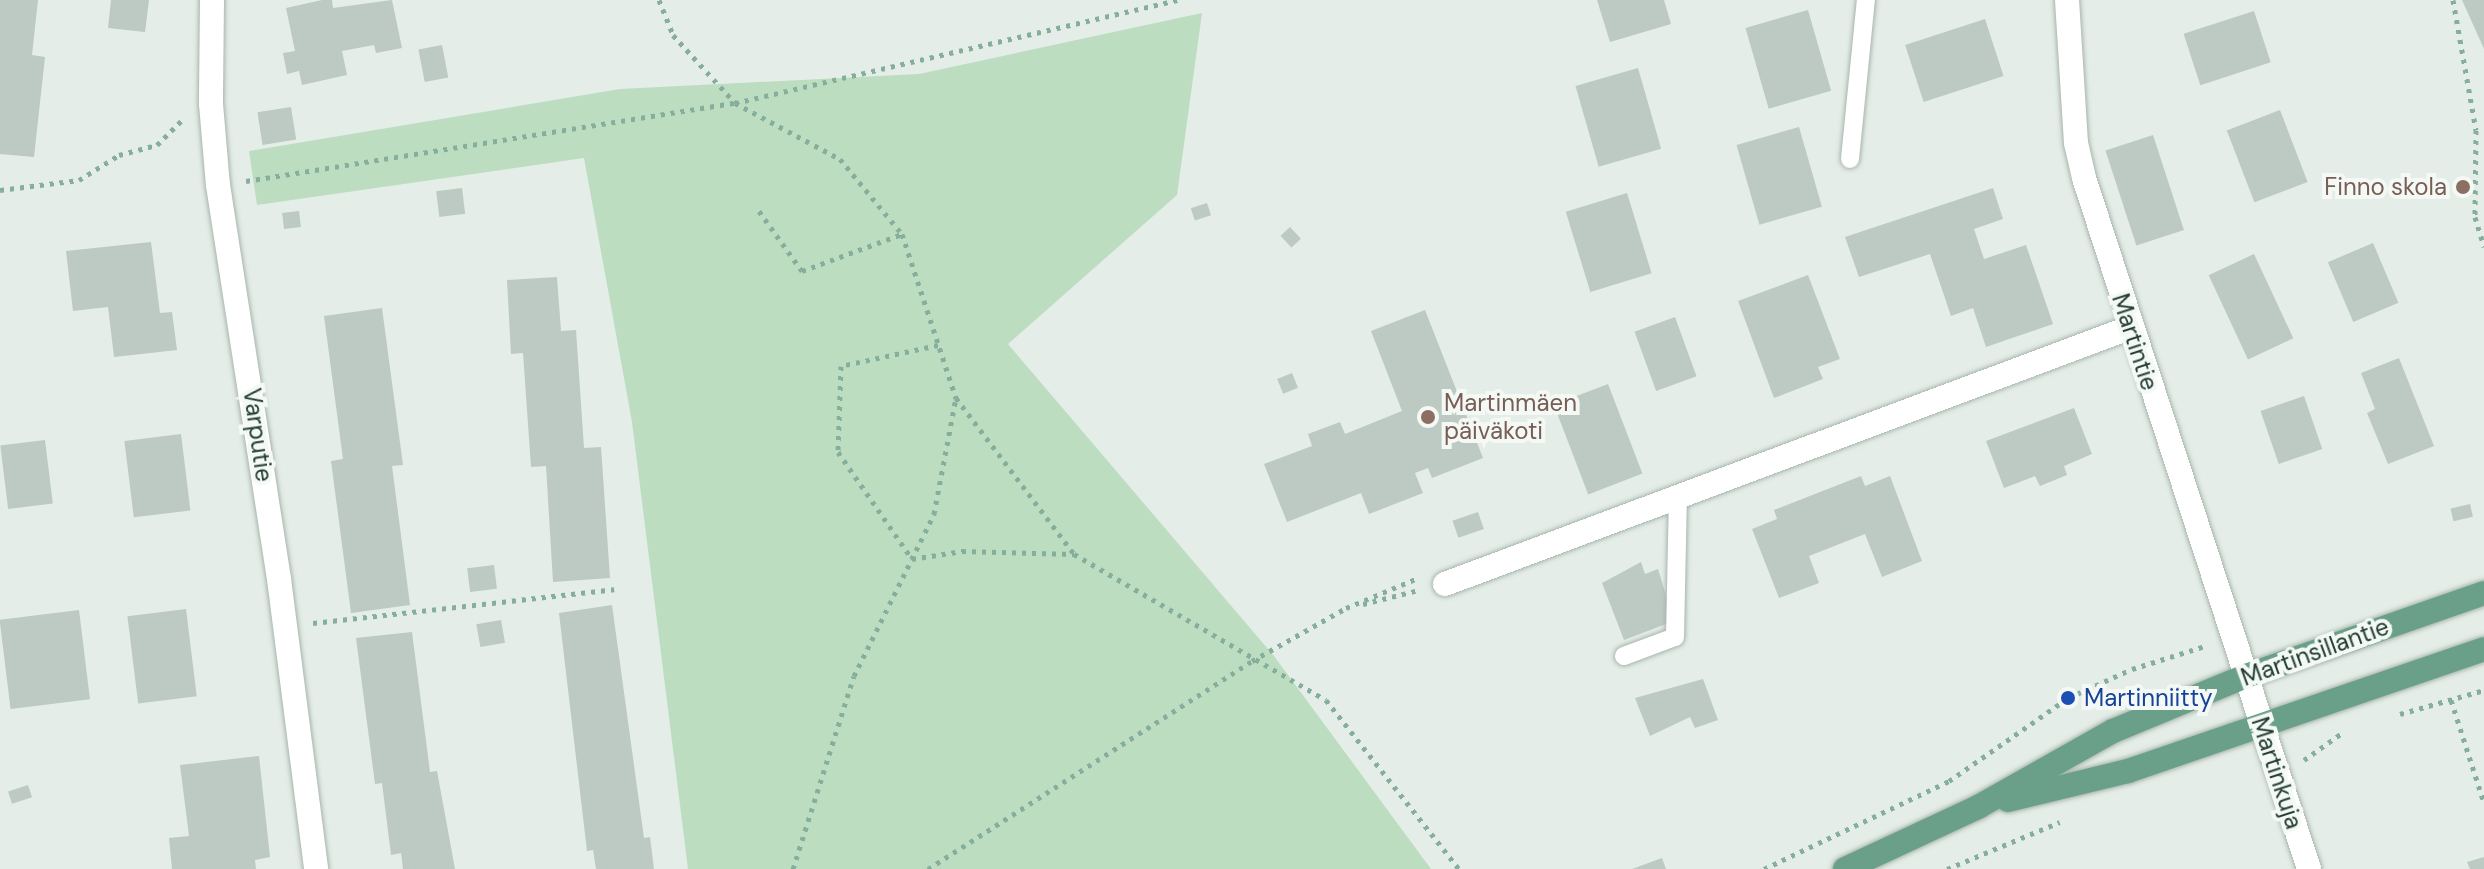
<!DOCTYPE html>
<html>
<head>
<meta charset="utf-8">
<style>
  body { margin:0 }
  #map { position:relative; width:2484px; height:869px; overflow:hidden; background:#e4ede7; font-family:"DM Sans",sans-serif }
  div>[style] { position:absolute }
  .green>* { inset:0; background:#bdddc1 }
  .building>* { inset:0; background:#bccac3; transform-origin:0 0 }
  .path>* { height:5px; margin-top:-2.5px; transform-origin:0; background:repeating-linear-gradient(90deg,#85af9c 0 4px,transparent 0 10px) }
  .roads { filter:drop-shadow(0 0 2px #a7b5ad) drop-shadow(0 0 2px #a7b5ad) }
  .lane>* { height:18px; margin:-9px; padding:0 9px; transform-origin:9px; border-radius:9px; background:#fff }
  .street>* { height:24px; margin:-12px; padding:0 12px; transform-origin:12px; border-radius:12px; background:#fff }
  .primary>* { height:24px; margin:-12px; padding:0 12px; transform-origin:12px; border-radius:12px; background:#6aa08a }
  .dots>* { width:22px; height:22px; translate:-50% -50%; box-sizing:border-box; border:4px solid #f4f9f6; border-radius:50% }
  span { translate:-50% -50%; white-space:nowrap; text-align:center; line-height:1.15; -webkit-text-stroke:8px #f4f9f6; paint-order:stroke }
  .education-label { font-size:24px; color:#785e54 }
  .right { translate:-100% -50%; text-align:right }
  .left { translate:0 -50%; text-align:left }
  .street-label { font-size:24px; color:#243e33 }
  .transit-label { font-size:24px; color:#164399 }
</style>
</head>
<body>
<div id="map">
  <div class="green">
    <i style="clip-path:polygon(1202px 13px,1177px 195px,1008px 344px,1274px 656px,1431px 869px,688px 869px,632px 422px,584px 158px,257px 205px,249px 151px,620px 89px,919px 74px)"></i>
  </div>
  <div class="building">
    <i style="clip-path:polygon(0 0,38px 0,32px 55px,45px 57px,34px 157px,0 154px)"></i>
    <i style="clip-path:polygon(111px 0,149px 0,145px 32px,108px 28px)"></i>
    <i style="clip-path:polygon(322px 0,332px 0,333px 8px,392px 0,402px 48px,376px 53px,374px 45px,342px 51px,347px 75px,302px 85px,299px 71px,287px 74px,283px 53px,295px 51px,286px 8px)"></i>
    <i style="clip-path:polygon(1597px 0,1664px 0,1671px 24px,1610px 42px)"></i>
    <i style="clip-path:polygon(2462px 0,2484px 0,2484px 49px)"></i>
    <i style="left:1808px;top:10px;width:84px;height:65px;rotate:74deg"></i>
    <i style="left:2254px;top:11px;width:54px;height:74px;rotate:72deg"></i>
    <i style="left:1985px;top:19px;width:60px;height:84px;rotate:72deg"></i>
    <i style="left:442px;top:45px;width:33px;height:24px;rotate:79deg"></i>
    <i style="left:1638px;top:68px;width:84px;height:65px;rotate:74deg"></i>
    <i style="left:291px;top:107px;width:33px;height:34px;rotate:81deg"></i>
    <i style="left:2280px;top:110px;width:77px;height:57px;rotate:69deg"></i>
    <i style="left:1799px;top:127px;width:83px;height:65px;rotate:74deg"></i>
    <i style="left:2153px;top:135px;width:100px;height:50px;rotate:72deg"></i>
    <i style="left:462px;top:188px;width:26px;height:26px;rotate:83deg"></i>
    <i style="clip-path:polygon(1993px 188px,2003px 219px,1974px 229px,1984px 259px,2026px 245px,2053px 324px,1986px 347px,1973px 308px,1951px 316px,1930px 254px,1859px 277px,1845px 237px)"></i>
    <i style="left:1627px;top:193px;width:84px;height:64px;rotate:73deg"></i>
    <i style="left:1207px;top:203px;width:13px;height:17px;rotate:72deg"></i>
    <i style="left:299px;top:211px;width:16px;height:17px;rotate:83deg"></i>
    <i style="left:1290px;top:227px;width:16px;height:13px;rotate:47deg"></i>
    <i style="clip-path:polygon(151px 242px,160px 313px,172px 312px,177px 350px,114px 357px,108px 307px,73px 311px,66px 251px)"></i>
    <i style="left:2373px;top:243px;width:65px;height:49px;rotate:67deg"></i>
    <i style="left:2254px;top:254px;width:93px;height:50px;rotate:65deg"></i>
    <i style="clip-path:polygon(1808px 275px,1840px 359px,1818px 367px,1823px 379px,1774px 398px,1738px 301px)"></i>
    <i style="clip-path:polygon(557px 277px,561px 331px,576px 330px,584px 448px,601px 447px,610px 578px,553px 582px,546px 466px,531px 467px,523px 353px,511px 354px,507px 280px)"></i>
    <i style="clip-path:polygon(382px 308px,403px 465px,392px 466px,410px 605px,351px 613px,331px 461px,343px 459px,324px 316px)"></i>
    <i style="clip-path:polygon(1425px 310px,1483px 458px,1432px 478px,1428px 468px,1415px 473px,1423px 493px,1369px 514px,1361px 493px,1287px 522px,1264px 464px,1312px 446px,1308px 434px,1340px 422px,1345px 434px,1402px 411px,1371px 331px)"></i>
    <i style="left:1675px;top:317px;width:63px;height:43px;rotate:70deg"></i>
    <i style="clip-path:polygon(2399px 358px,2434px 446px,2388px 464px,2367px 413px,2375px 409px,2361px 373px)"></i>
    <i style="left:1292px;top:373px;width:16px;height:16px;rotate:68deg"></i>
    <i style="left:1608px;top:384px;width:96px;height:58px;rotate:69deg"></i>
    <i style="left:2304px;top:396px;width:56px;height:46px;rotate:71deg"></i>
    <i style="clip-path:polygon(2074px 408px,2092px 454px,2064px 466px,2067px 475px,2040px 486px,2035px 476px,2004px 488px,1986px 441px)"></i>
    <i style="left:181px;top:434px;width:77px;height:57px;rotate:83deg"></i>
    <i style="left:45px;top:440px;width:64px;height:45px;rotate:83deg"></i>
    <i style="clip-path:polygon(1861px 476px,1865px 486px,1890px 476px,1922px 561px,1882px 577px,1865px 534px,1809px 556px,1819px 583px,1779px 598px,1752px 529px,1777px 519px,1774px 510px)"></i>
    <i style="left:2470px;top:504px;width:13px;height:20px;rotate:77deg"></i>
    <i style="left:1478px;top:512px;width:18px;height:27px;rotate:71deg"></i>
    <i style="clip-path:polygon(1641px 562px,1645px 574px,1658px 569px,1674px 621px,1624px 640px,1602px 583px)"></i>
    <i style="left:494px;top:565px;width:24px;height:27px;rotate:83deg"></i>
    <i style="clip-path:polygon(612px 605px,644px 838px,650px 837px,654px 869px,596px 869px,593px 850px,587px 851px,559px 613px)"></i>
    <i style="left:186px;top:609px;width:88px;height:59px;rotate:83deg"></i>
    <i style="left:79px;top:610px;width:90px;height:80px;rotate:83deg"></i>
    <i style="left:501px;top:620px;width:23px;height:25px;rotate:80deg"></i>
    <i style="clip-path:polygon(412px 632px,430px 772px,437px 771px,455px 869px,403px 869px,401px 853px,391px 855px,382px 783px,375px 784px,356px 638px)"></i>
    <i style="clip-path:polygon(1703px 679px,1718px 720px,1695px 728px,1690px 717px,1650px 736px,1635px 698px)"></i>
    <i style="clip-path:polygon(259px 756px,270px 857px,255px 860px,256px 869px,172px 869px,169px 838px,189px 836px,180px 765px)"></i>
    <i style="left:28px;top:785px;width:13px;height:21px;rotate:72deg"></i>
    <i style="clip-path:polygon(2484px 857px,2484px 869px,2470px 869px,2467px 862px)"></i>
    <i style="clip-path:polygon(1662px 858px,1666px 869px,1632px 869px)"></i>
  </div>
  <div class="path">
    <i style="left:659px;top:0;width:38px;rotate:68deg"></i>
    <i style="left:673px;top:35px;width:92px;rotate:47.6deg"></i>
    <i style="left:735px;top:103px;width:119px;rotate:28.1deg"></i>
    <i style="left:840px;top:159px;width:97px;rotate:50.4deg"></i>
    <i style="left:902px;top:234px;width:173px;rotate:71.8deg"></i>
    <i style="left:956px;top:398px;width:196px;rotate:52.9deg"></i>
    <i style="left:1074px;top:554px;width:291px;rotate:30.1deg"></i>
    <i style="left:1326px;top:700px;width:215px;rotate:51.8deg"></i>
    <i style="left:2453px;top:0;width:132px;rotate:80deg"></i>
    <i style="left:2476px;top:130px;width:87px;rotate:90.7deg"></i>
    <i style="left:2475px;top:217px;width:31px;rotate:73deg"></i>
    <i style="left:246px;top:181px;width:495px;rotate:-9.1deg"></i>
    <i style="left:735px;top:103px;width:456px;rotate:-13.1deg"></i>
    <i style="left:0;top:190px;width:80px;rotate:-7.2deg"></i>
    <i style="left:79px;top:180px;width:47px;rotate:-32deg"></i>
    <i style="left:119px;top:155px;width:39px;rotate:-15deg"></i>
    <i style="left:157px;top:145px;width:34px;rotate:-45deg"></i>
    <i style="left:759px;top:211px;width:74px;rotate:54.4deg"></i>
    <i style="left:802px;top:271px;width:107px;rotate:-20.3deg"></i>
    <i style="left:938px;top:345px;width:99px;rotate:167.8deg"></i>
    <i style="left:841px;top:366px;width:86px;rotate:92deg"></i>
    <i style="left:838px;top:452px;width:130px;rotate:55.3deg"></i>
    <i style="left:912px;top:559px;width:51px;rotate:-9.1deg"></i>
    <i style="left:962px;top:551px;width:112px;rotate:1.5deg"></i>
    <i style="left:1363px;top:604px;width:54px;rotate:-14deg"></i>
    <i style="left:313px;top:623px;width:303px;rotate:-6.4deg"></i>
    <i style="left:2451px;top:700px;width:108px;rotate:72.2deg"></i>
    <i style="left:2400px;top:714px;width:87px;rotate:-15.9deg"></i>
    <i style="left:2304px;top:760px;width:47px;rotate:-35.4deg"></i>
    <i style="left:793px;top:869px;width:202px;rotate:-72.5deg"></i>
    <i style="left:854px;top:676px;width:181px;rotate:-63.7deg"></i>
    <i style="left:934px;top:514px;width:118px;rotate:-79.3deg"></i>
    <i style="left:928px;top:869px;width:385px;rotate:-32.7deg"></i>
    <i style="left:1252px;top:661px;width:108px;rotate:-29.4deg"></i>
    <i style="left:1346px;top:608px;width:78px;rotate:-22.6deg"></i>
    <i style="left:1764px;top:869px;width:205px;rotate:-25.4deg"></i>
    <i style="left:1949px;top:781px;width:145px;rotate:-34.9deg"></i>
    <i style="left:2068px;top:698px;width:70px;rotate:-24.4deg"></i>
    <i style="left:2132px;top:669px;width:77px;rotate:-17.5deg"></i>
    <i style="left:1947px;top:869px;width:122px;rotate:-22.6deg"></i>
  </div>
  <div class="roads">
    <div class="lane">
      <i style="left:1850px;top:159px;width:160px;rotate:-84.3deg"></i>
      <i style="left:1624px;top:656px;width:54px;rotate:-20.4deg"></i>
      <i style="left:1675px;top:637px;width:140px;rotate:-88.8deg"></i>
    </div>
    <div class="street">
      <i style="left:212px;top:0;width:104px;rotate:90.6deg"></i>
      <i style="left:211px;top:104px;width:81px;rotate:85.1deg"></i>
      <i style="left:218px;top:185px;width:399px;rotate:81.2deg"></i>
      <i style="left:279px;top:579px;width:292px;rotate:82.7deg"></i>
      <i style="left:2067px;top:0;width:143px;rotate:86.4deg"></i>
      <i style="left:2076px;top:143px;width:36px;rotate:77deg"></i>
      <i style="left:2084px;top:178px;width:727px;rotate:71.96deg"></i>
      <i style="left:1445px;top:584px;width:730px;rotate:-20.52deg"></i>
    </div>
    <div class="primary">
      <i style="left:2008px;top:800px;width:123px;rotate:-13.6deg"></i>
      <i style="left:2128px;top:771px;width:376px;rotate:-18.9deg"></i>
      <i style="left:1845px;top:869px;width:147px;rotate:-25deg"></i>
      <i style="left:1978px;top:807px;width:155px;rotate:-29.4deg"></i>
      <i style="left:2113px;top:731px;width:144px;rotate:-22.5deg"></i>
      <i style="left:2246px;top:676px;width:252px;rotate:-19.2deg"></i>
    </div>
  </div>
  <div class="dots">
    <i style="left:2463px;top:187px;background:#8d6e63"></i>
    <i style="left:1428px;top:417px;background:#8d6e63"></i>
    <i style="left:2068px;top:698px;background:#1a4fb4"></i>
  </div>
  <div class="education-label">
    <span class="right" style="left:2447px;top:187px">Finno skola</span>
    <span class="left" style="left:1444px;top:417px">Martinmäen<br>päiväkoti</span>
  </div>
  <div class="street-label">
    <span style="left:2135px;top:342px;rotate:72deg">Martintie</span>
    <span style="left:258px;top:435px;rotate:82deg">Varputie</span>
    <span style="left:2315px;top:652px;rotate:-20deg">Martinsillantie</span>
    <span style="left:2277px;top:773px;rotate:72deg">Martinkuja</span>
  </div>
  <div class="transit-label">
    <span class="left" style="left:2084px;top:698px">Martinniitty</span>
  </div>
</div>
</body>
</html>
